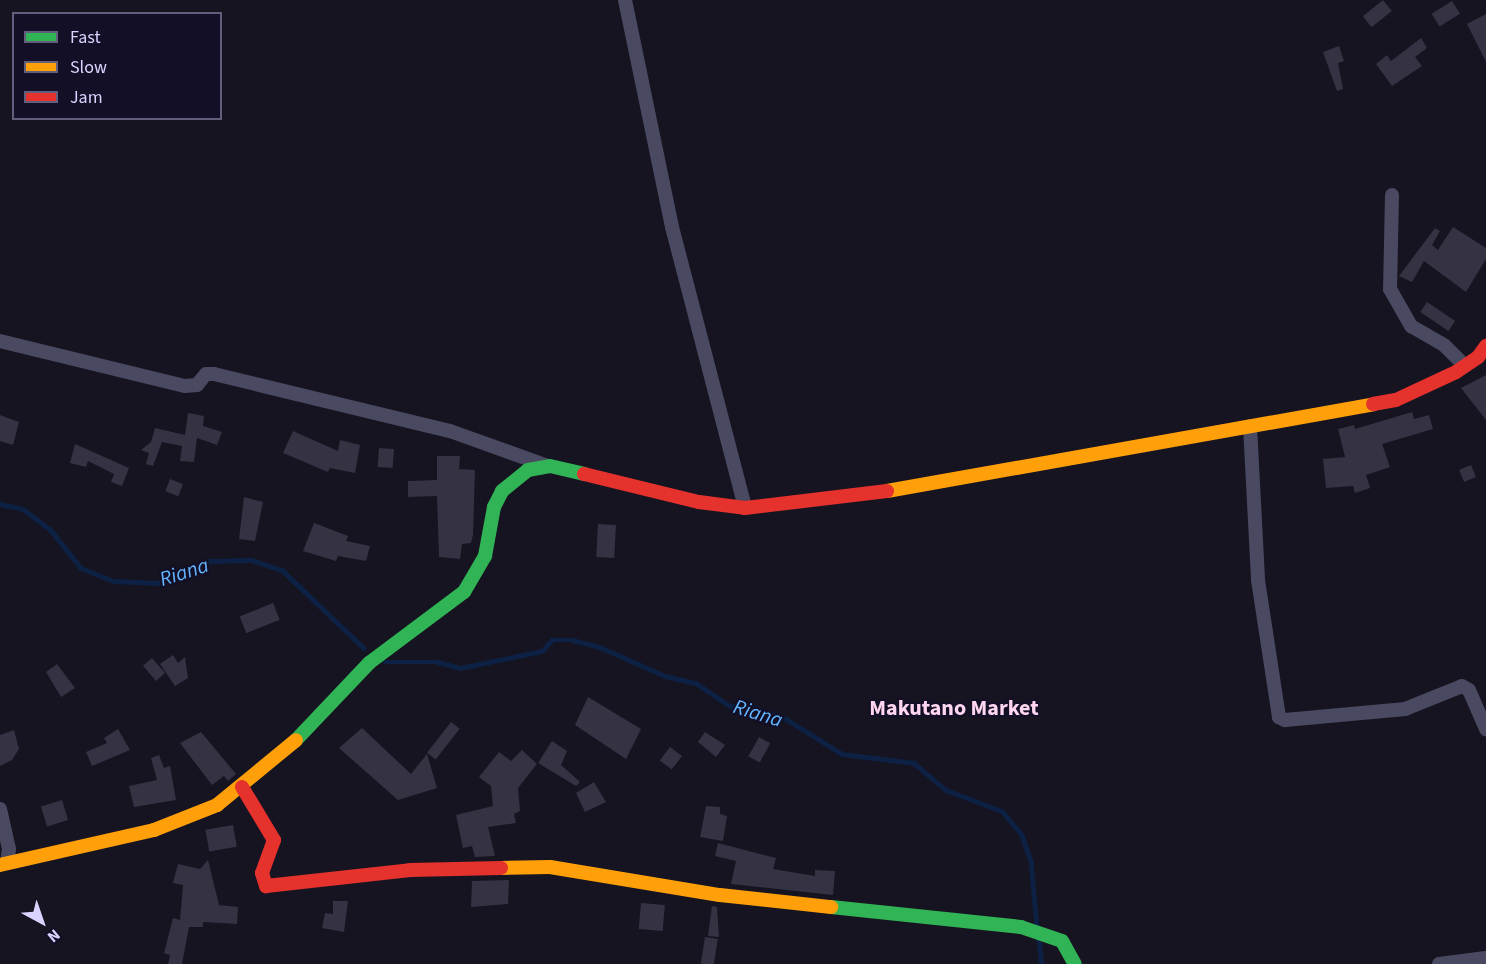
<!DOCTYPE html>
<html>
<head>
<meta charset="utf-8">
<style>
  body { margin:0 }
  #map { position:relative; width:1486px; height:964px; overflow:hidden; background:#161421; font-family:"Source Sans 3",sans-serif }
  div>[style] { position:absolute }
  .stream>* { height:4.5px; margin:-2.25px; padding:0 2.25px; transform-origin:2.25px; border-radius:2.25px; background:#0d2144 }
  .building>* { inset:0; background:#343243; transform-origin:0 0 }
  .street>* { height:14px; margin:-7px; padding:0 7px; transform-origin:7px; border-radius:7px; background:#4a4962 }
  .fast>* { height:14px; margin:-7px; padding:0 7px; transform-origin:7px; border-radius:7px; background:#30b455 }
  .slow>* { height:14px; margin:-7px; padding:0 7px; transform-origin:7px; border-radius:7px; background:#ff9f0a }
  .jam>* { height:14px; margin:-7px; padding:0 7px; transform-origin:7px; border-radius:7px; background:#e5322d }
  span { translate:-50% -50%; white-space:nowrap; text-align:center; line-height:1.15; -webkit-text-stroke:4.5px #130f26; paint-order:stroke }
  .water-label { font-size:21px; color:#62b6ff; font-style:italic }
  .quarter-label { font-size:22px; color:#ffd6f0; font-weight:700 }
  .legend { position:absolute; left:12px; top:12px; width:210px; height:108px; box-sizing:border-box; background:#130f26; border:2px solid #625e7d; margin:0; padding:8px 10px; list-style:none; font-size:18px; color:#d9d4ff }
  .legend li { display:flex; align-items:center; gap:12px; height:30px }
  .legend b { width:30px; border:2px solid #625e7d }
  .north { position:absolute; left:12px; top:892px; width:60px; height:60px; -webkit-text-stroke:4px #130f26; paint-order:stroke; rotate:140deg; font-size:16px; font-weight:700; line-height:24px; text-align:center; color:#d9d4ff }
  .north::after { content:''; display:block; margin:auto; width:21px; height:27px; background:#d9d4ff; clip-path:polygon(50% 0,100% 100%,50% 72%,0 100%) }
</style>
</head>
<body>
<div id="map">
  <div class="stream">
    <i style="left:0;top:504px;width:24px;rotate:12deg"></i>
    <i style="left:23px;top:509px;width:34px;rotate:37deg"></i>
    <i style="left:50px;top:529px;width:50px;rotate:51.5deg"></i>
    <i style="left:81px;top:568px;width:35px;rotate:22deg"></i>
    <i style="left:114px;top:581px;width:44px;rotate:2.6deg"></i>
    <i style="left:158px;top:583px;width:28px;rotate:-15deg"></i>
    <i style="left:185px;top:576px;width:29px;rotate:-31deg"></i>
    <i style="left:210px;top:561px;width:41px;rotate:-1.4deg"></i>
    <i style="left:251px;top:560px;width:33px;rotate:18deg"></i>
    <i style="left:282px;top:570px;width:113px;rotate:43.6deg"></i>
    <i style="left:385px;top:662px;width:53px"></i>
    <i style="left:438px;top:662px;width:23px;rotate:15deg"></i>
    <i style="left:460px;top:668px;width:84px;rotate:-11.7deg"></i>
    <i style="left:542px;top:651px;width:15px;rotate:-48deg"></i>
    <i style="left:552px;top:640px;width:20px"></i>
    <i style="left:572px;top:640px;width:29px;rotate:14deg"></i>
    <i style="left:600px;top:647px;width:71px;rotate:24deg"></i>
    <i style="left:665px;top:676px;width:32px;rotate:13deg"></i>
    <i style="left:696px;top:683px;width:41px;rotate:34.1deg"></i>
    <i style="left:730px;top:706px;width:22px;rotate:3deg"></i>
    <i style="left:752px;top:707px;width:36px;rotate:19deg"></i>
    <i style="left:786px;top:719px;width:66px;rotate:32deg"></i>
    <i style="left:842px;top:754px;width:73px;rotate:7.1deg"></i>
    <i style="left:914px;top:763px;width:42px;rotate:40.2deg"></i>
    <i style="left:946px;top:790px;width:60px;rotate:20.6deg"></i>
    <i style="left:1002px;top:811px;width:31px;rotate:50deg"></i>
    <i style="left:1022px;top:835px;width:28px;rotate:71deg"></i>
    <i style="left:1031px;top:861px;width:66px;rotate:84.8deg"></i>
    <i style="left:1039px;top:940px;width:24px;rotate:83deg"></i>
  </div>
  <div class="building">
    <i style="left:1383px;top:0;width:14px;height:26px;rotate:51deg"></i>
    <i style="left:1452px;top:1px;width:15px;height:24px;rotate:58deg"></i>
    <i style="clip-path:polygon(1486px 14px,1486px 62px,1467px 24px)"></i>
    <i style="clip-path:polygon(1421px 38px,1427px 48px,1415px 57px,1422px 66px,1392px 86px,1376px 64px,1387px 55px,1391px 61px)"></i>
    <i style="clip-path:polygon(1339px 46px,1344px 61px,1338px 63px,1343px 89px,1337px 91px,1323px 52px)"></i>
    <i style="clip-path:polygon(1453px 227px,1486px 248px,1486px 259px,1466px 292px,1424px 261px,1412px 282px,1399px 276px,1435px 228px,1440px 231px,1432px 245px,1438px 250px)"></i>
    <i style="left:1427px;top:302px;width:34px;height:12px;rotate:34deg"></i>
    <i style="clip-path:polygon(1486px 375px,1486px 420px,1461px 388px)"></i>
    <i style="clip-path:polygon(1412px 412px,1414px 419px,1429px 415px,1433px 429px,1382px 444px,1390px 467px,1366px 475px,1370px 488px,1355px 493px,1353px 486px,1326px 488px,1323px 459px,1345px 457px,1338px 429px,1354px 425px,1355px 429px)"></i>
    <i style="clip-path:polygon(188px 413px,204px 416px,203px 426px,222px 432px,217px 445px,197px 438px,194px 462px,180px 461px,182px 446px,162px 442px,153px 466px,146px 464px,149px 453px,141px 450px,151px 442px,155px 428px,185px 435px)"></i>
    <i style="clip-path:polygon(0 415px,19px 422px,13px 445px,0 441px)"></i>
    <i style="clip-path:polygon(293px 431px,338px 451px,340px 440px,360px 445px,355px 473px,330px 468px,328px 472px,283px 453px)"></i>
    <i style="clip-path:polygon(75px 444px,129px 468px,122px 486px,111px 482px,114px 474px,88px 461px,86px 467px,70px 463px)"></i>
    <i style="left:379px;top:448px;width:15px;height:19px;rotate:4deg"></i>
    <i style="clip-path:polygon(437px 456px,460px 456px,459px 469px,475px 470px,473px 535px,471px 543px,462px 544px,460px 559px,439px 557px,437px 496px,408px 497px,408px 481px,437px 480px)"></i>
    <i style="left:1471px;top:465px;width:13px;height:13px;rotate:67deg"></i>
    <i style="left:170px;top:479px;width:14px;height:13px;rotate:21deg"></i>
    <i style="clip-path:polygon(244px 497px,263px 502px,255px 541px,239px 539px)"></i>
    <i style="clip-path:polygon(314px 523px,348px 536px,346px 541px,370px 546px,366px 561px,338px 556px,336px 561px,303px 551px)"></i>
    <i style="left:598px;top:524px;width:18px;height:33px;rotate:3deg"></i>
    <i style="left:273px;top:603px;width:18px;height:36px;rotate:68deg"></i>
    <i style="clip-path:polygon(173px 655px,178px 663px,185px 657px,188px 678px,175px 686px,160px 664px)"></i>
    <i style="left:152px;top:658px;width:20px;height:12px;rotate:49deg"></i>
    <i style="clip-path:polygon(57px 664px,75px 688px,61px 697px,46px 672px)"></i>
    <i style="clip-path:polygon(588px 697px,641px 729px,626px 759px,575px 725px)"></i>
    <i style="left:451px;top:722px;width:11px;height:39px;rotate:38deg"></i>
    <i style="clip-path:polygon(362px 728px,411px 774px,427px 754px,437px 788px,398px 800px,339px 748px)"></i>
    <i style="clip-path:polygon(118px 729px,130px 750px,92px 766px,86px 752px,107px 743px,104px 738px)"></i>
    <i style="clip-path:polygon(14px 730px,19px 749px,12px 760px,0 766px,0 735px)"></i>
    <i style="clip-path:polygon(201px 732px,236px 774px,228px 781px,224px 776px,212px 785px,180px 743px)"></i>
    <i style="clip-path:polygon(705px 732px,725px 745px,716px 757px,698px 742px)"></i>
    <i style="left:759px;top:737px;width:13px;height:22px;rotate:29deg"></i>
    <i style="clip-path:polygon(552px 741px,567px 751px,561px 765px,580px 782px,576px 786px,538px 763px)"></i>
    <i style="left:670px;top:747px;width:15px;height:17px;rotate:37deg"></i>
    <i style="clip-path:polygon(522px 750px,537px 764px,518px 788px,520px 811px,514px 814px,516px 823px,488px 827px,495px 856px,475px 857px,472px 846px,463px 848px,456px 815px,493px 806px,491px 786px,479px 777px,499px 752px,511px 761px)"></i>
    <i style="clip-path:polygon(159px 755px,164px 768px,170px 766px,176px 800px,134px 807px,129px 786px,157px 780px,151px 758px)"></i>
    <i style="clip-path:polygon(594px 782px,606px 802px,585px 812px,576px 793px)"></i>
    <i style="left:62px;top:800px;width:21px;height:22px;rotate:73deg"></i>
    <i style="clip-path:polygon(706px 806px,720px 807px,720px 814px,727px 816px,723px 841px,700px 837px)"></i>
    <i style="left:233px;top:825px;width:22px;height:28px;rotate:80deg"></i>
    <i style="clip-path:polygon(718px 843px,776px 858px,773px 869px,815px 876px,815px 870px,835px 871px,833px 895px,731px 884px,736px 861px,715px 856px)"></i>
    <i style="clip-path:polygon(208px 860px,219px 905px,238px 907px,237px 924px,203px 922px,203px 927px,189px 927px,182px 964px,168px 964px,170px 955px,164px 953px,173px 918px,180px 920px,183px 885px,173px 883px,178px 864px,200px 869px)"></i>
    <i style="clip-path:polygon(509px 880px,508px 904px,471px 907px,472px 881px)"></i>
    <i style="clip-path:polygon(333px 901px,348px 901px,344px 932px,322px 928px,325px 913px,333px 914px)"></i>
    <i style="left:641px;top:903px;width:24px;height:26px;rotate:5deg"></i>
    <i style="clip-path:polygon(712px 906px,717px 907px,719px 937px,708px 936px)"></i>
    <i style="left:705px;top:937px;width:13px;height:27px;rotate:9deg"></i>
  </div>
  <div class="street">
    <i style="left:625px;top:0;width:232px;rotate:78.3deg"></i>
    <i style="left:672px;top:227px;width:290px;rotate:75.4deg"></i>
    <i style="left:1392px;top:195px;width:94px;rotate:91.2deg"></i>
    <i style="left:1390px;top:289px;width:43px;rotate:60.4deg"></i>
    <i style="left:1411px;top:326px;width:39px;rotate:30deg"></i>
    <i style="left:1445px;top:346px;width:28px;rotate:45deg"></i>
    <i style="left:0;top:341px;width:190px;rotate:13.7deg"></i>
    <i style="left:185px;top:386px;width:12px;rotate:-5deg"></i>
    <i style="left:197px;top:385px;width:14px;rotate:-51deg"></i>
    <i style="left:206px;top:374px;width:8px"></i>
    <i style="left:214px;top:374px;width:243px;rotate:13.6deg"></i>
    <i style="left:450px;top:431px;width:104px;rotate:19.7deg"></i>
    <i style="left:1250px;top:426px;width:154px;rotate:87deg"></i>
    <i style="left:1258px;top:580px;width:139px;rotate:81.3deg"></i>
    <i style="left:1279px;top:717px;width:7px;rotate:27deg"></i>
    <i style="left:1285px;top:720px;width:121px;rotate:-5.2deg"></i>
    <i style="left:1405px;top:709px;width:61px;rotate:-22deg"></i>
    <i style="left:1462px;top:686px;width:8px;rotate:30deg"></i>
    <i style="left:1469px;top:690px;width:43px;rotate:66.4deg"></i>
    <i style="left:0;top:809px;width:41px;rotate:77.3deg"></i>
    <i style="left:9px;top:849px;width:14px;rotate:98deg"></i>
    <i style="left:1439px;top:964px;width:47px;rotate:-7.3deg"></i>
  </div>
  <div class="fast">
    <i style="left:296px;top:740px;width:106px;rotate:-46.5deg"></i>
    <i style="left:369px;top:663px;width:119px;rotate:-36.8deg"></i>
    <i style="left:464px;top:592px;width:42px;rotate:-59.7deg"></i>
    <i style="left:485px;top:556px;width:50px;rotate:-79.6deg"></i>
    <i style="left:494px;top:507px;width:18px;rotate:-63deg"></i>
    <i style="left:502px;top:491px;width:33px;rotate:-39deg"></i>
    <i style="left:528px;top:470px;width:22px;rotate:-10deg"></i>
    <i style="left:550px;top:466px;width:35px;rotate:13deg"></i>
    <i style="left:831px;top:907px;width:191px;rotate:6deg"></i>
    <i style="left:1021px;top:927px;width:43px;rotate:18.9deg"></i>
    <i style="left:1062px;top:941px;width:26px;rotate:61deg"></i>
  </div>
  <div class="slow">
    <i style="left:887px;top:491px;width:494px;rotate:-10.1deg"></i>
    <i style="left:0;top:865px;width:158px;rotate:-12.8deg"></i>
    <i style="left:154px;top:830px;width:68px;rotate:-21.6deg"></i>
    <i style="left:217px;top:805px;width:102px;rotate:-39.4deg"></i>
    <i style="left:501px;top:868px;width:49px;rotate:-1.2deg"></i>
    <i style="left:550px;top:867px;width:172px;rotate:9.4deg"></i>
    <i style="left:720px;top:895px;width:112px;rotate:6.2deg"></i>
  </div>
  <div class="jam">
    <i style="left:1373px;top:404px;width:23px;rotate:-10deg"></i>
    <i style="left:1396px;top:400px;width:66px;rotate:-25deg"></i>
    <i style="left:1456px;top:372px;width:27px;rotate:-34deg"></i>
    <i style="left:1478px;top:357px;width:14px;rotate:-54deg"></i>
    <i style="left:584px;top:474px;width:118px;rotate:13.7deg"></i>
    <i style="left:699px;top:502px;width:46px;rotate:7.4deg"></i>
    <i style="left:745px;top:508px;width:143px;rotate:-6.8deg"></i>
    <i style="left:242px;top:787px;width:62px;rotate:58.9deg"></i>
    <i style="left:274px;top:840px;width:35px;rotate:110deg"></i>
    <i style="left:262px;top:873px;width:14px;rotate:73deg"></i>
    <i style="left:266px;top:886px;width:145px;rotate:-6.3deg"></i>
    <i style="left:410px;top:870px;width:91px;rotate:-1.3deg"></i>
  </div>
  <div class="water-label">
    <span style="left:184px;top:572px;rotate:-18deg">Riana</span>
    <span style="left:758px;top:713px;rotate:17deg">Riana</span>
  </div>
  <div class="quarter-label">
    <span style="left:954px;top:709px">Makutano Market</span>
  </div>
  <ul class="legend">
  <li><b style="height:8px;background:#30b455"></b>Fast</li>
  <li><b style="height:8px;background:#ff9f0a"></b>Slow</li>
  <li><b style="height:8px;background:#e5322d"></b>Jam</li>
  </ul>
  <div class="north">N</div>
</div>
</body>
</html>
